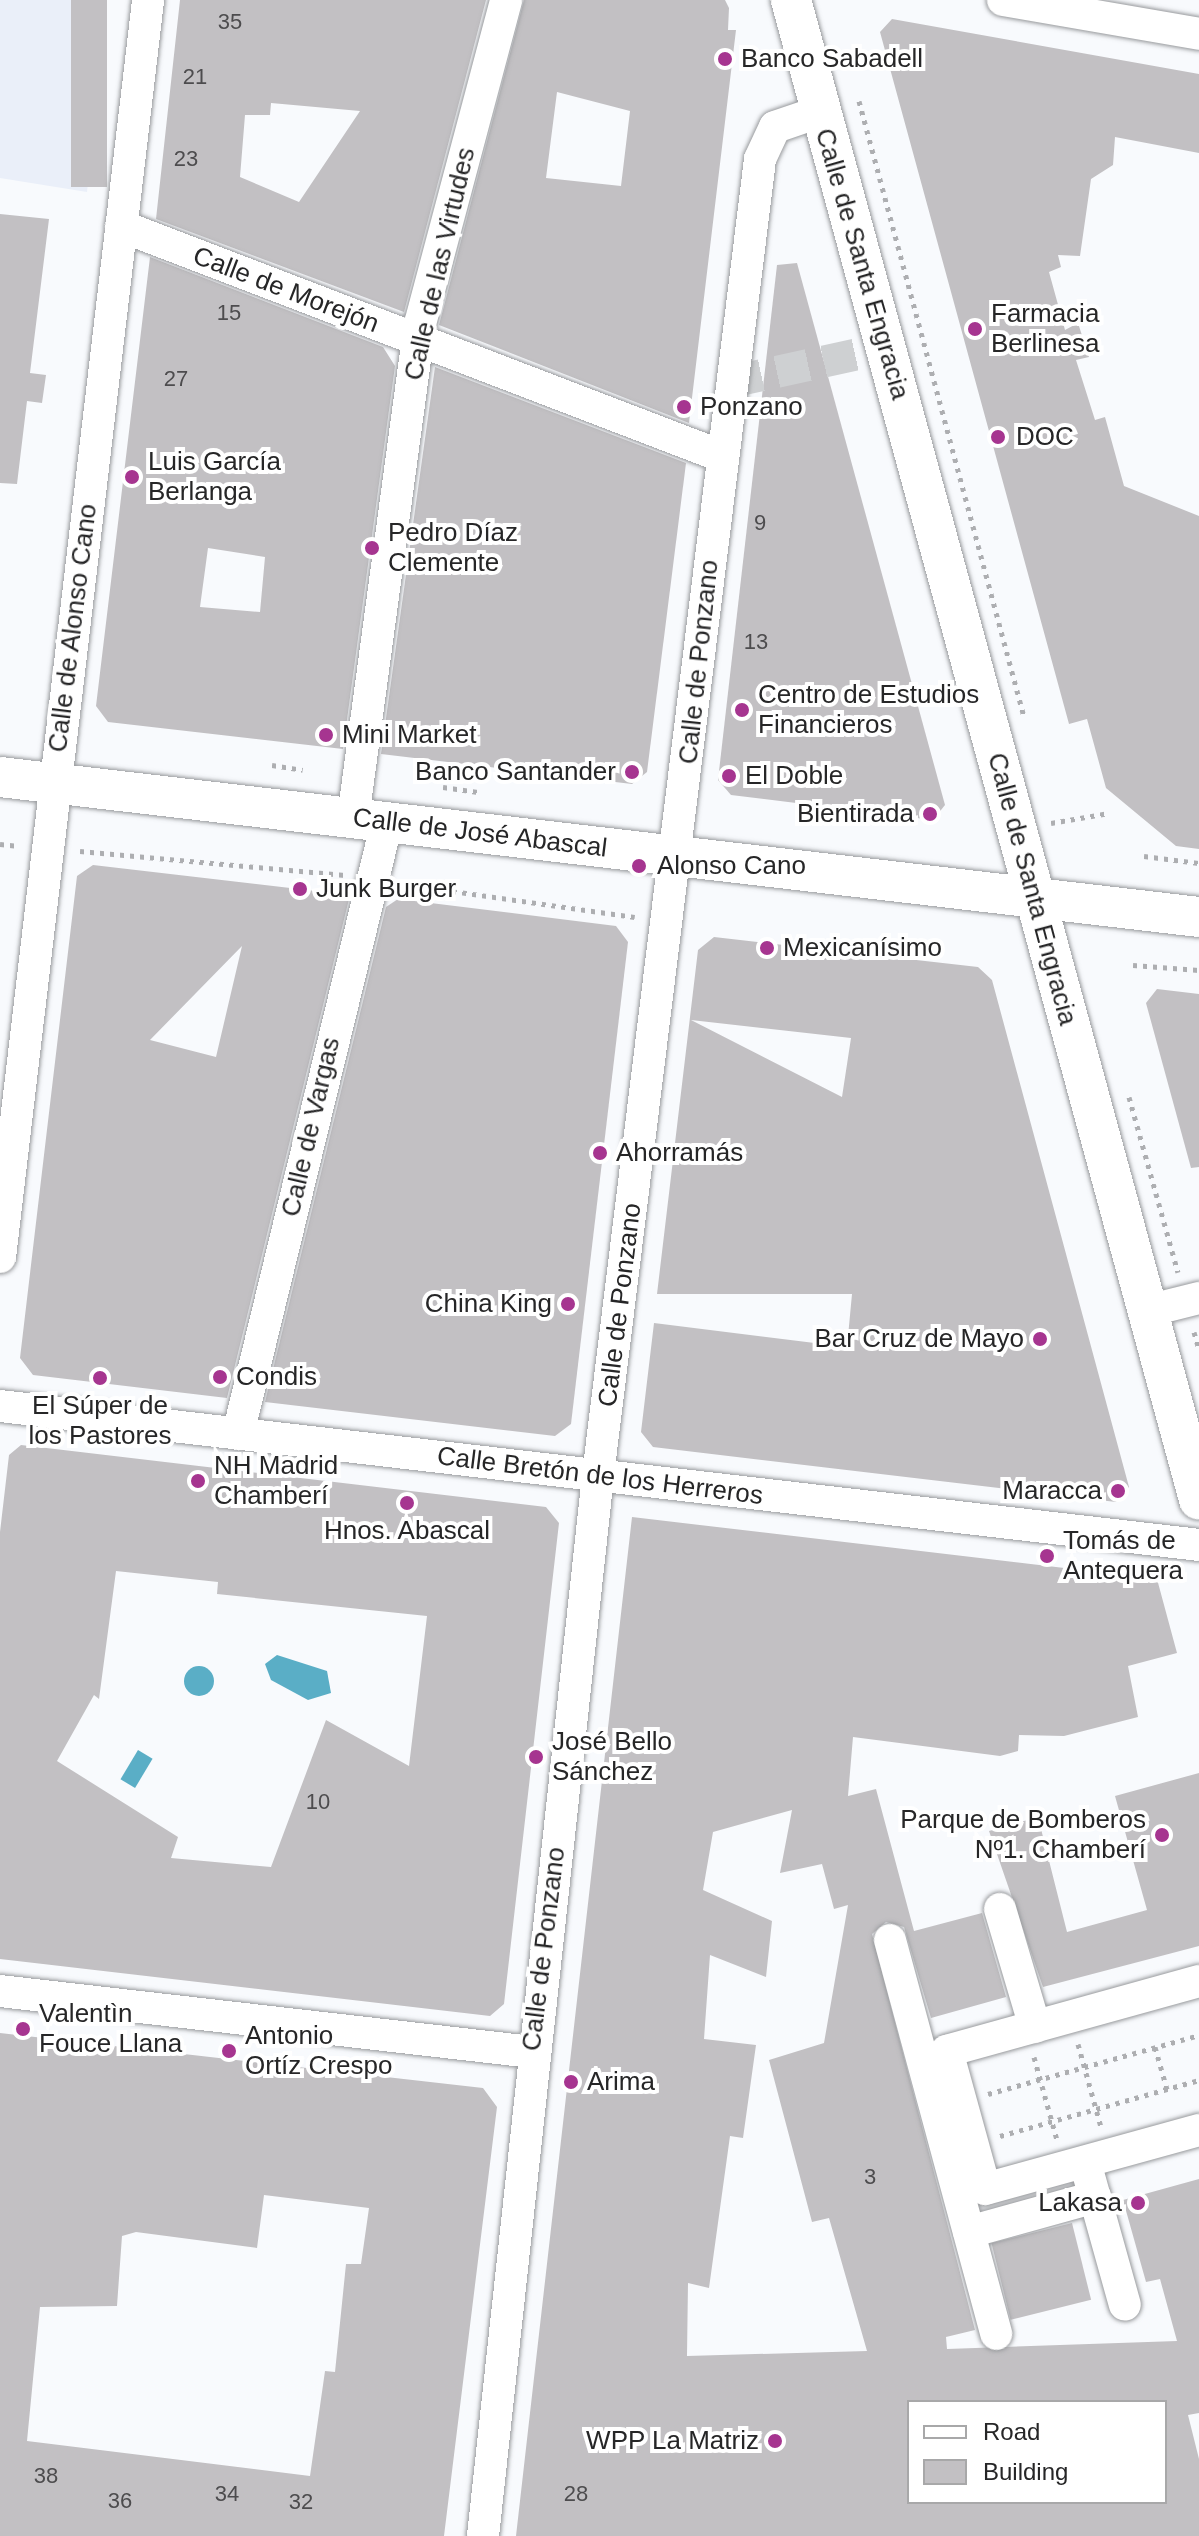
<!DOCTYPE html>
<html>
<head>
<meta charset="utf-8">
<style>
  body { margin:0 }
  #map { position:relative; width:1199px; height:2536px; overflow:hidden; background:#f8fafd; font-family:Helvetica,sans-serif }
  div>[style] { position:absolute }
  .built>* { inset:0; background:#eaeff9 }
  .water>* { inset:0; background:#5aaec6; transform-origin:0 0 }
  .round { border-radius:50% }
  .building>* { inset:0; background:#c2c0c3; transform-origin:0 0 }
  .minor-tunnel>* { height:32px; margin-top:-16px; transform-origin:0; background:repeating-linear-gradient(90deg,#ced0d2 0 32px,transparent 0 48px) }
  .path>* { height:5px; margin-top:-2.5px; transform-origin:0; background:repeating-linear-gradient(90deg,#adaeb1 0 4px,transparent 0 10px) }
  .roads { filter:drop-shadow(0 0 2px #989a9d) drop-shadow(0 0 2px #989a9d) }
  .minor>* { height:32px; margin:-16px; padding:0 16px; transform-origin:16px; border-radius:16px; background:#fff }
  .major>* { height:40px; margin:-20px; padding:0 20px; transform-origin:20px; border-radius:20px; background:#fff }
  .dots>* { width:22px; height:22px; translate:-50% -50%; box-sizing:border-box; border:4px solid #fff; border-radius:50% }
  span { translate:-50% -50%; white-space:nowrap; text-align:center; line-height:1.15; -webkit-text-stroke:8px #fff; paint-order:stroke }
  .number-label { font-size:22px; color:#4d4c4e }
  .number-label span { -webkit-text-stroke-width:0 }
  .poi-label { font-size:26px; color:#262627 }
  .left { translate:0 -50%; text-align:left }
  .right { translate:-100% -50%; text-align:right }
  .street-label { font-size:26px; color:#262627 }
  .legend { position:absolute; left:907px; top:2400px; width:260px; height:104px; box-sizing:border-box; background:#fff; border:2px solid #a8a8a9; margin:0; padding:10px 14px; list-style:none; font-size:24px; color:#262627 }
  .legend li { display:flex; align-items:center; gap:16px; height:40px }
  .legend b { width:40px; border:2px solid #a8a8a9 }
</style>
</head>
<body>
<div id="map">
  <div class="built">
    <i style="clip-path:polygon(0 0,107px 0,87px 192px,0 178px)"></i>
  </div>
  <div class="water">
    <i style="clip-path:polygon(277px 1655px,327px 1671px,331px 1693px,308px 1700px,271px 1680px,265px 1664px)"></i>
    <i class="round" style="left:184px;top:1666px;width:30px;height:30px"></i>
    <i style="left:138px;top:1750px;width:17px;height:34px;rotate:31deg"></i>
  </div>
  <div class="building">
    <i style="left:71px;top:0;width:36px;height:187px"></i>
    <i style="clip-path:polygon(evenodd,180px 0,486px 0,404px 312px,156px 219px,180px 0,271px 103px,360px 111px,299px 202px,240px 177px,245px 115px,270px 115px,271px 103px)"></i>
    <i style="clip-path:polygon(evenodd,524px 0,725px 0,729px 8px,728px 30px,736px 30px,689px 423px,439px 325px,524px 0,557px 92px,630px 111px,621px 186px,546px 178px,557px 92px)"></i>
    <i style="clip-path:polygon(892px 19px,1199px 74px,1199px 153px,1115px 137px,1113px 165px,1091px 179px,1080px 256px,1058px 255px,1061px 267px,1049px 272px,1065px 330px,1078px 323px,1089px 357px,1076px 360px,1095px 420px,1105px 417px,1124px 486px,1199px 516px,1199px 849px,1176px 846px,1106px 788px,1087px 719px,1069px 724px,880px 32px)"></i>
    <i style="clip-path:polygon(0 214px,49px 219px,30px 373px,46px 375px,42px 403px,27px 401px,17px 484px,0 483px)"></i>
    <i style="clip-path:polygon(evenodd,150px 257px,383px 347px,395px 366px,343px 749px,108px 722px,96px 706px,150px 257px,208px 548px,265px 557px,260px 612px,200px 607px,208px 548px)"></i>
    <i style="clip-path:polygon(797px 263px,945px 805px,933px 820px,731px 795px,718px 780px,777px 265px)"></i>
    <i style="clip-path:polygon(435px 367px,686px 463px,647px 772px,632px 784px,381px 754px)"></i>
    <i style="clip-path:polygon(evenodd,93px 865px,350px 895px,227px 1398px,33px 1375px,20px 1358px,77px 876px,93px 865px,242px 946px,216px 1057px,150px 1040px,242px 946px)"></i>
    <i style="clip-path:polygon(398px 899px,616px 926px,628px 942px,571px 1424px,555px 1436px,265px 1402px,386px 907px)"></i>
    <i style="clip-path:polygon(evenodd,714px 937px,978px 967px,992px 980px,1129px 1487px,1116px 1502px,653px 1447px,641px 1432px,654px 1323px,847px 1347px,852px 1294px,657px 1294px,698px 950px,714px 937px,691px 1020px,851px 1038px,842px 1097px,691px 1020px)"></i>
    <i style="clip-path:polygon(1157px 989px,1199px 994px,1199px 1167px,1191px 1168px,1146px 1003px)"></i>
    <i style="clip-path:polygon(evenodd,21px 1445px,546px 1507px,559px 1523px,504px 2004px,490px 2016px,0 1959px,0 1532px,9px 1455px,21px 1445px,116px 1571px,218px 1582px,217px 1594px,427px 1616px,409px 1766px,326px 1720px,271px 1867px,171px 1858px,178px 1837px,57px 1761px,94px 1695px,99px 1699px,116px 1571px)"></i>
    <i style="clip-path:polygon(evenodd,632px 1517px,1157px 1579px,1177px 1653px,1128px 1666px,1138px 1717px,1064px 1736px,1019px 1735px,1018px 1751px,1000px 1756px,853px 1737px,848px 1796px,876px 1789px,914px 1931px,982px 1913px,1006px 1997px,931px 2018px,904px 1927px,886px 1922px,872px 1934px,975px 2330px,946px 2337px,947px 2349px,1177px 2341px,1160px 2279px,1146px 2282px,1123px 2200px,1199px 2179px,1199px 2413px,1188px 2415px,1199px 2459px,1199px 2536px,516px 2536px,632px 1517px,792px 1810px,780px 1873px,822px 1864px,834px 1909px,848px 1905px,824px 2043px,769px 2060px,812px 2222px,829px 2218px,867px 2351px,687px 2356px,688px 2283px,709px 2288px,730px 2136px,743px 2138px,756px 2045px,704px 2039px,710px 1955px,766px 1977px,772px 1921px,703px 1890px,713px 1832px,792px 1810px,632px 1517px,909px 2402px,1165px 2402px,1165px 2502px,909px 2502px,909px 2402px)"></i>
    <i style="clip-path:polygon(1199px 1773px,1199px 1946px,1043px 1987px,989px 1831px,1038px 1817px,1067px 1932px,1147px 1910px,1115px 1796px)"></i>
    <i style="clip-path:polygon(evenodd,0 2033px,483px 2088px,497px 2107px,444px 2536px,0 2536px,0 2033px,264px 2195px,369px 2208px,361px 2264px,346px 2264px,335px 2372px,325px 2371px,310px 2476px,27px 2441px,40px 2307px,117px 2306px,122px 2236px,136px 2232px,257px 2248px,264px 2195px)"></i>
    <i style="left:1072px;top:2223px;width:79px;height:83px;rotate:76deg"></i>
  </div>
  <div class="minor-tunnel">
    <i style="left:730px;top:382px;width:160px;rotate:-12.3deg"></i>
  </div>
  <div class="path">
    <i style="left:859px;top:101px;width:638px;rotate:75deg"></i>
    <i style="left:272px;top:765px;width:31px;rotate:9deg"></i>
    <i style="left:443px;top:787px;width:37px;rotate:8deg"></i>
    <i style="left:1051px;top:823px;width:59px;rotate:-9.8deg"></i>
    <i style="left:0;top:844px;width:19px;rotate:6deg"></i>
    <i style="left:80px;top:851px;width:266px;rotate:5.2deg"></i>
    <i style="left:1144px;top:856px;width:55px;rotate:7.3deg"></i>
    <i style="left:403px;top:884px;width:234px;rotate:8.1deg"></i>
    <i style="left:1133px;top:965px;width:66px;rotate:4.3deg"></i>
    <i style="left:1129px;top:1097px;width:182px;rotate:74.4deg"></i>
    <i style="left:1194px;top:1332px;width:19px;rotate:74deg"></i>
    <i style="left:1078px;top:2044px;width:86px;rotate:74.5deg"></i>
    <i style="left:1155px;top:2047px;width:44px;rotate:74.1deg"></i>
    <i style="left:1034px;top:2057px;width:86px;rotate:74.5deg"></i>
    <i style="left:988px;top:2094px;width:219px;rotate:-15.6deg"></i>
    <i style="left:1000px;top:2136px;width:207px;rotate:-15.7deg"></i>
  </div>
  <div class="roads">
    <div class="minor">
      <i style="left:1003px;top:0;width:199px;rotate:9.8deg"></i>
      <i style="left:121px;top:226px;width:643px;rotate:20.97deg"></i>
      <i style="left:353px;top:818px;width:499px;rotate:-82.3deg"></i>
      <i style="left:420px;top:324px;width:335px;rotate:-75.1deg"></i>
      <i style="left:0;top:1257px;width:1266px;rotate:-83.28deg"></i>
      <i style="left:1147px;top:1311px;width:54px;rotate:-14deg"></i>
      <i style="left:0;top:1406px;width:1207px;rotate:6.61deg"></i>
      <i style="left:238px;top:1434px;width:630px;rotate:-76.32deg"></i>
      <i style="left:1000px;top:1909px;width:123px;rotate:73.5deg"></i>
      <i style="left:890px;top:1940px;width:408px;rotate:74.9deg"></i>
      <i style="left:1199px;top:1981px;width:262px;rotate:164.5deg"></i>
      <i style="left:947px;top:2051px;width:143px;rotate:74.6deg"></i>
      <i style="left:985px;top:2189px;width:222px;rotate:-15.4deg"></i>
      <i style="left:0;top:1991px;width:535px;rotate:6.54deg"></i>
      <i style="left:1085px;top:2162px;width:148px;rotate:74.4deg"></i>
      <i style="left:969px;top:2232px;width:131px;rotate:-15.5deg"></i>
      <i style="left:483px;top:2536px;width:1067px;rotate:-83.81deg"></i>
      <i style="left:598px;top:1475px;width:1326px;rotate:-82.98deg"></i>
      <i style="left:760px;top:159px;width:35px;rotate:-65deg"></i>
      <i style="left:775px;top:127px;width:46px;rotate:-18.8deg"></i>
    </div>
    <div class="major">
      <i style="left:791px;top:0;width:1554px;rotate:74.78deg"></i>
      <i style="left:0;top:777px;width:1207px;rotate:6.66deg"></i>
    </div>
  </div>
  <div class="dots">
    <i style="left:725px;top:59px;background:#a63590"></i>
    <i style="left:975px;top:329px;background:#a63590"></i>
    <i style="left:684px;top:407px;background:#a63590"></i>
    <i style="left:998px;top:437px;background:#a63590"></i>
    <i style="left:132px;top:477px;background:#a63590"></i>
    <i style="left:372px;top:548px;background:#a63590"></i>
    <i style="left:742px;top:710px;background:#a63590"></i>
    <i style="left:326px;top:735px;background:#a63590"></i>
    <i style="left:632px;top:772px;background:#a63590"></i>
    <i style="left:729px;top:776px;background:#a63590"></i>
    <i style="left:930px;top:814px;background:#a63590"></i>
    <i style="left:639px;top:866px;background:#a63590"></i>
    <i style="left:300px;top:889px;background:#a63590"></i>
    <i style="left:767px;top:948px;background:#a63590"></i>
    <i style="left:600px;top:1153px;background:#a63590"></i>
    <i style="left:568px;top:1304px;background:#a63590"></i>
    <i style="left:1040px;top:1339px;background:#a63590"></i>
    <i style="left:220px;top:1377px;background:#a63590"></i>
    <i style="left:100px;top:1378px;background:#a63590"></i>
    <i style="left:198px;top:1481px;background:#a63590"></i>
    <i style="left:1118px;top:1491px;background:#a63590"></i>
    <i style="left:407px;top:1503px;background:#a63590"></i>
    <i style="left:1047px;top:1556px;background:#a63590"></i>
    <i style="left:536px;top:1757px;background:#a63590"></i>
    <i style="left:1162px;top:1835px;background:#a63590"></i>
    <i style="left:23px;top:2029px;background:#a63590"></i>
    <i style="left:229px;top:2051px;background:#a63590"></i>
    <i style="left:571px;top:2082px;background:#a63590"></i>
    <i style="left:1138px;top:2203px;background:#a63590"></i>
    <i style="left:775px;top:2441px;background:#a63590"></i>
  </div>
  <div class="number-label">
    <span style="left:230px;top:22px">35</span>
    <span style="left:195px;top:77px">21</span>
    <span style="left:186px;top:159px">23</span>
    <span style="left:229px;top:313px">15</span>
    <span style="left:176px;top:379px">27</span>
    <span style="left:760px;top:523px">9</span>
    <span style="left:756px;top:642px">13</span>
    <span style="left:318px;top:1802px">10</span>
    <span style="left:870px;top:2177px">3</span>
    <span style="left:46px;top:2476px">38</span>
    <span style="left:227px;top:2494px">34</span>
    <span style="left:576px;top:2494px">28</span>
    <span style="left:120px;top:2501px">36</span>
    <span style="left:301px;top:2502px">32</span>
  </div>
  <div class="poi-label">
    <span class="left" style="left:741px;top:59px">Banco Sabadell</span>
    <span class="left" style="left:991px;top:329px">Farmacia<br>Berlinesa</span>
    <span class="left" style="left:700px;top:407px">Ponzano</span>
    <span class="left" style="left:1016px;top:437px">DOC</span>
    <span class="left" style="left:148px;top:477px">Luis García<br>Berlanga</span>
    <span class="left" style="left:388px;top:548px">Pedro Díaz<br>Clemente</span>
    <span class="left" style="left:758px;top:710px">Centro de Estudios<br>Financieros</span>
    <span class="left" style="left:342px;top:735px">Mini Market</span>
    <span class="right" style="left:616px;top:772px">Banco Santander</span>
    <span class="left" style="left:745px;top:776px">El Doble</span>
    <span class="right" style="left:914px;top:814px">Bientirada</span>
    <span class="left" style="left:657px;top:866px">Alonso Cano</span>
    <span class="left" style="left:316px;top:889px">Junk Burger</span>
    <span class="left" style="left:783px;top:948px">Mexicanísimo</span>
    <span class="left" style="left:616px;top:1153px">Ahorramás</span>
    <span class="right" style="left:552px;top:1304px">China King</span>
    <span class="right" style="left:1024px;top:1339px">Bar Cruz de Mayo</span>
    <span class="left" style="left:236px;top:1377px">Condis</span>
    <span style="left:100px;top:1421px">El Súper de<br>los Pastores</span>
    <span class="left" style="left:214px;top:1481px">NH Madrid<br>Chamberí</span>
    <span class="right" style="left:1102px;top:1491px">Maracca</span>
    <span style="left:407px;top:1531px">Hnos. Abascal</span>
    <span class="left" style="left:1063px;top:1556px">Tomás de<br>Antequera</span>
    <span class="left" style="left:552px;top:1757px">José Bello<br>Sánchez</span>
    <span class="right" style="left:1146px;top:1835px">Parque de Bomberos<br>Nº1. Chamberí</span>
    <span class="left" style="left:39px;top:2029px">Valentìn<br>Fouce Llana</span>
    <span class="left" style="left:245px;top:2051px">Antonio<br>Ortíz Crespo</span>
    <span class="left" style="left:587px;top:2082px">Arima</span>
    <span class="right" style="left:1122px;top:2203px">Lakasa</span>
    <span class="right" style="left:759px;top:2441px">WPP La Matriz</span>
  </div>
  <div class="street-label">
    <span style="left:440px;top:264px;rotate:-77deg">Calle de las Virtudes</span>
    <span style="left:862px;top:264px;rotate:74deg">Calle de Santa Engracia</span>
    <span style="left:286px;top:290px;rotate:21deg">Calle de Morejón</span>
    <span style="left:73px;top:628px;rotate:-83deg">Calle de Alonso Cano</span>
    <span style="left:699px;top:662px;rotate:-84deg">Calle de Ponzano</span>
    <span style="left:480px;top:833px;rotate:7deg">Calle de José Abascal</span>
    <span style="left:1032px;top:889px;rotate:75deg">Calle de Santa Engracia</span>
    <span style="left:311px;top:1127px;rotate:-77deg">Calle de Vargas</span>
    <span style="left:620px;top:1305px;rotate:-83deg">Calle de Ponzano</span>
    <span style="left:600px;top:1476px;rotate:7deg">Calle Bretón de los Herreros</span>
    <span style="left:544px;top:1949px;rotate:-83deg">Calle de Ponzano</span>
  </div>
  <ul class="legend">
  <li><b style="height:10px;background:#fff"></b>Road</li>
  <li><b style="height:22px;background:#c2c0c3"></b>Building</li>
  </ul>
</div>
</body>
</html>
